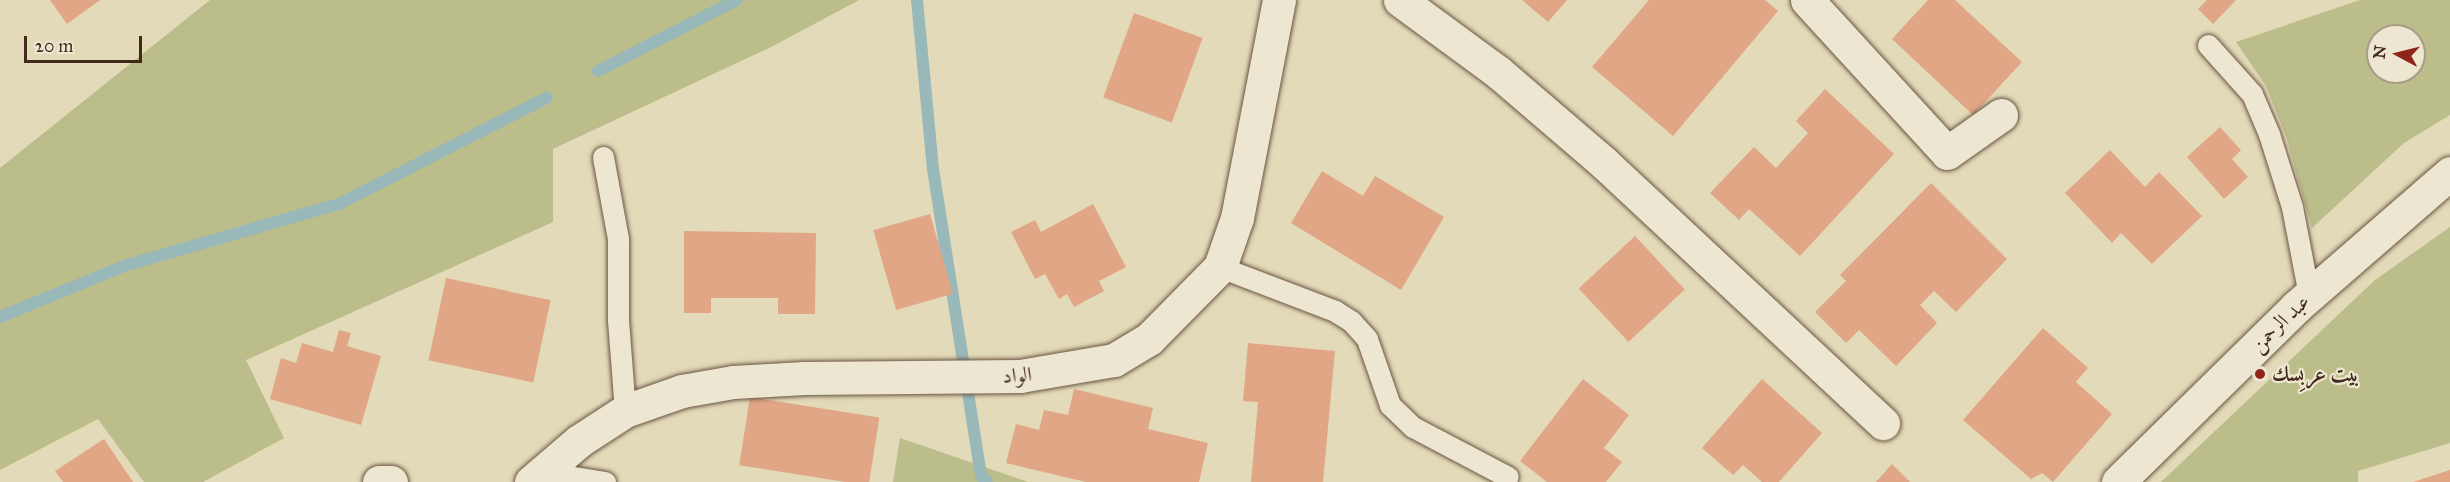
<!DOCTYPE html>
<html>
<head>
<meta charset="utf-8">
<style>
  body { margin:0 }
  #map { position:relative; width:2450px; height:482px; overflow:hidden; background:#e3dab9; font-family:"IM FELL Great Primer",Amiri,serif }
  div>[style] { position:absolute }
  .green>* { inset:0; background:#bbbd8a }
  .stream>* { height:12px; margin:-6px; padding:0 6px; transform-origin:6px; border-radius:6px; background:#99b8b9 }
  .building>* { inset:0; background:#e1a685; transform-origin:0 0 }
  .roads { filter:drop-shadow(0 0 2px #6b5543) drop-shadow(0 0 2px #6b5543) }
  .lane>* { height:21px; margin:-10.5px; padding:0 10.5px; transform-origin:10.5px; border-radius:10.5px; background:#ede7d2 }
  .street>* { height:33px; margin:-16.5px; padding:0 16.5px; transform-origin:16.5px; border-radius:16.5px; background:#ede7d2 }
  .secondary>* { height:33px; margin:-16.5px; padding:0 16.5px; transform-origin:16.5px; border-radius:16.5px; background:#ede7d2 }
  .dots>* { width:16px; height:16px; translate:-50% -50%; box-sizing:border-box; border:3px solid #ede7d2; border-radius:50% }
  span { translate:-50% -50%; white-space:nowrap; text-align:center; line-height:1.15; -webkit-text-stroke:4.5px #ede7d2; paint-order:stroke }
  .street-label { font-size:21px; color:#43291c }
  .poi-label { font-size:21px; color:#43291c; font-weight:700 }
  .left { translate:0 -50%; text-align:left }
  .north { position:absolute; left:2366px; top:24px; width:60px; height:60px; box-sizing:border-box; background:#ede7d2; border:2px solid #a99b89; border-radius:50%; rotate:277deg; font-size:16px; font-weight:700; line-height:24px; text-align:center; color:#43291c }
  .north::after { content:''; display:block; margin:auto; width:21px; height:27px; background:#8f2418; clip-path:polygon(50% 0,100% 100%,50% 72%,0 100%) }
  .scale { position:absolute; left:24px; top:36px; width:118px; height:27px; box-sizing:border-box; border:3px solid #43291c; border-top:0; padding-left:8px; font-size:18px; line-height:21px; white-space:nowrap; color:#43291c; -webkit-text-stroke:4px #ede7d2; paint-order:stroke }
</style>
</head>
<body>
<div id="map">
  <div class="green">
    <i style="clip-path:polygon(210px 0,859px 0,773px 46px,553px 149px,553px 222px,246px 360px,284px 438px,203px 482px,144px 482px,98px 419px,0 470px,0 168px)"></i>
    <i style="clip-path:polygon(evenodd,2360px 0,2450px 0,2450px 115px,2404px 143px,2312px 228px,2286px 136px,2266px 86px,2236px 42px,2360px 0,2378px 36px,2414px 36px,2414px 72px,2378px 72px,2378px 36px)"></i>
    <i style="clip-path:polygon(2450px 227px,2450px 443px,2358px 471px,2358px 482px,2161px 482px,2375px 280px)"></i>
    <i style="clip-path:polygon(900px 438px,1028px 482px,893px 482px)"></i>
  </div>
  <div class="stream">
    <i style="left:917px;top:0;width:170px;rotate:84.6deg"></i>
    <i style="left:933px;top:169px;width:311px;rotate:81.1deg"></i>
    <i style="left:981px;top:476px;width:8px;rotate:45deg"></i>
    <i style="left:598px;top:71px;width:156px;rotate:-27.1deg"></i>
    <i style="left:0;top:317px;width:137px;rotate:-22.3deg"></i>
    <i style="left:127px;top:265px;width:221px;rotate:-16.1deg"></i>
    <i style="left:339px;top:204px;width:233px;rotate:-27.1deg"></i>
  </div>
  <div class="building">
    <i style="clip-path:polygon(50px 0,100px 0,67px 24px)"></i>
    <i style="clip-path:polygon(1522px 0,1567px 0,1548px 22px)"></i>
    <i style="clip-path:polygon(1649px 0,1765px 0,1778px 11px,1673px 136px,1592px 67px)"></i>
    <i style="clip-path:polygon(1928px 0,1955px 0,2022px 62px,1973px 115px,1892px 39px)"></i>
    <i style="clip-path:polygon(2207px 0,2236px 0,2213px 24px,2198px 9px)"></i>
    <i style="left:1134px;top:13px;width:73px;height:90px;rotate:20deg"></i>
    <i style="clip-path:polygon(1825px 89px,1894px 154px,1800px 256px,1749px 209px,1739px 220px,1710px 193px,1754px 147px,1776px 168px,1808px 133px,1796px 121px)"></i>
    <i style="clip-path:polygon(2220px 127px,2241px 150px,2232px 159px,2248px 177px,2224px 199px,2187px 157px)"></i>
    <i style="clip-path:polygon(2110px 150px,2145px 187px,2159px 172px,2202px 216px,2152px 264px,2121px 233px,2112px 243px,2065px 193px)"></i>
    <i style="clip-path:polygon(1322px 171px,1363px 196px,1375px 176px,1444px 217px,1401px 290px,1291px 223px)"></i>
    <i style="clip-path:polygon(1931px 183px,2007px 259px,1956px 312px,1934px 291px,1920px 305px,1937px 323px,1896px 366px,1859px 330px,1846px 343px,1815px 312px,1846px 281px,1840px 275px)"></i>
    <i style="clip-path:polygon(1093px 204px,1126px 267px,1099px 281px,1104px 291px,1074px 307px,1067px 294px,1059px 299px,1045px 274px,1035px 279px,1011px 232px,1035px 220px,1041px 232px)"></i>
    <i style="left:930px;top:214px;width:83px;height:59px;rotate:74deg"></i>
    <i style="clip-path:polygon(684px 231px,816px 233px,815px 314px,778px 314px,778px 298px,711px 298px,711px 313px,684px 313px)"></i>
    <i style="left:1635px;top:236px;width:73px;height:77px;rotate:47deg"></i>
    <i style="left:446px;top:278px;width:107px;height:84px;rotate:12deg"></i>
    <i style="clip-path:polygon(2043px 328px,2088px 368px,2076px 382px,2112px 414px,2053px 482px,2042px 473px,2031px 479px,1963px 420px)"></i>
    <i style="clip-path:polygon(339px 330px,351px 333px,347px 346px,381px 356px,361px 425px,270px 399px,281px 358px,296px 363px,302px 343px,333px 352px)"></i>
    <i style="clip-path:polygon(1248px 343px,1335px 351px,1323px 482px,1251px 482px,1258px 402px,1243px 401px)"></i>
    <i style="clip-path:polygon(1583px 379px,1629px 415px,1604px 448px,1622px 462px,1606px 482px,1547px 482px,1520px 461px)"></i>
    <i style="clip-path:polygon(1762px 379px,1822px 433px,1779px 482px,1762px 482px,1743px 465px,1733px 475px,1702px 448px)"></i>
    <i style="clip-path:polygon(1074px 389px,1153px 408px,1148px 429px,1208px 443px,1199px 482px,1086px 482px,1006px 463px,1016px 424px,1039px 430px,1044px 410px,1068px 415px)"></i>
    <i style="left:750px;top:397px;width:131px;height:69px;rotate:9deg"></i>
    <i style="clip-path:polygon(104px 439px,133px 482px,63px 482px,55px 471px)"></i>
    <i style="clip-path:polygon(1892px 464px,1910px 482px,1876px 482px)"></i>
    <i style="clip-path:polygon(2450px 470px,2450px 482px,2413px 482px)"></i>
  </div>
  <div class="roads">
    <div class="lane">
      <i style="left:2208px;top:45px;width:66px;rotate:48.1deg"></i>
      <i style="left:2252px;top:94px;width:43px;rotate:67deg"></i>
      <i style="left:2269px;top:134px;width:77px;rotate:72.5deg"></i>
      <i style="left:2292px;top:207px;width:90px;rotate:79.1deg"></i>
      <i style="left:603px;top:157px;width:83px;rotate:79.6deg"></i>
      <i style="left:618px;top:239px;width:81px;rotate:90deg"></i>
      <i style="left:618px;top:320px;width:91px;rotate:85.6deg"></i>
      <i style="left:1220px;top:267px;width:123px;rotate:20.9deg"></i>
      <i style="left:1335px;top:311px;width:19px;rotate:32deg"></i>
      <i style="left:1351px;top:321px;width:24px;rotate:48deg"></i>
      <i style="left:1367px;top:339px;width:70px;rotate:70.8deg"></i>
      <i style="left:1390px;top:405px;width:32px;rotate:44deg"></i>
      <i style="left:1413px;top:427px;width:107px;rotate:27.8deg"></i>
      <i style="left:543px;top:472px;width:63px;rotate:9.2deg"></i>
    </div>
    <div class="street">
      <i style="left:1400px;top:0;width:122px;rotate:36.3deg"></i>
      <i style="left:1498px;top:72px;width:138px;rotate:40.6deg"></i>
      <i style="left:1603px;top:162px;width:383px;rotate:43deg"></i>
      <i style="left:1807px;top:0;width:207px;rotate:47.5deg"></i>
      <i style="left:1947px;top:153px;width:66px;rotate:-35.1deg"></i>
      <i style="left:379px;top:482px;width:12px"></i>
    </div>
    <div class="secondary">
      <i style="left:531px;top:482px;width:63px;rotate:-40.5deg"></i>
      <i style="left:579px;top:441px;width:55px;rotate:-33.1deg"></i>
      <i style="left:625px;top:411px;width:60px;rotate:-19.3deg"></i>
      <i style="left:682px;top:391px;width:52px;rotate:-10deg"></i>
      <i style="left:733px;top:382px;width:71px;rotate:-3.2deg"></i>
      <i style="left:804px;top:378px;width:216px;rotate:-0.5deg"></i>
      <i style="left:1020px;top:376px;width:95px;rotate:-9.7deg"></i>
      <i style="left:1114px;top:360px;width:41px;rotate:-31deg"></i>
      <i style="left:1149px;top:339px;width:101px;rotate:-45.4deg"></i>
      <i style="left:1220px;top:267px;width:52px;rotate:-70.9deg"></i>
      <i style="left:1237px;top:218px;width:222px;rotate:-79.1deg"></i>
      <i style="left:2118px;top:482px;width:250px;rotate:-44.5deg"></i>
      <i style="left:2296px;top:307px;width:204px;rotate:-41deg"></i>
    </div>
  </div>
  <div class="dots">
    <i style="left:2260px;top:374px;background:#8f2418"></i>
  </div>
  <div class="street-label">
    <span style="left:2280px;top:323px;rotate:-44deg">عبد الرحمن</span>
    <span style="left:1017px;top:375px;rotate:-4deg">الواد</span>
  </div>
  <div class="poi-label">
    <span class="left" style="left:2272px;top:374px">بيت عربِسك</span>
  </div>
  <div class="north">N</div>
  <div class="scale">20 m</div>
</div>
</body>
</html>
